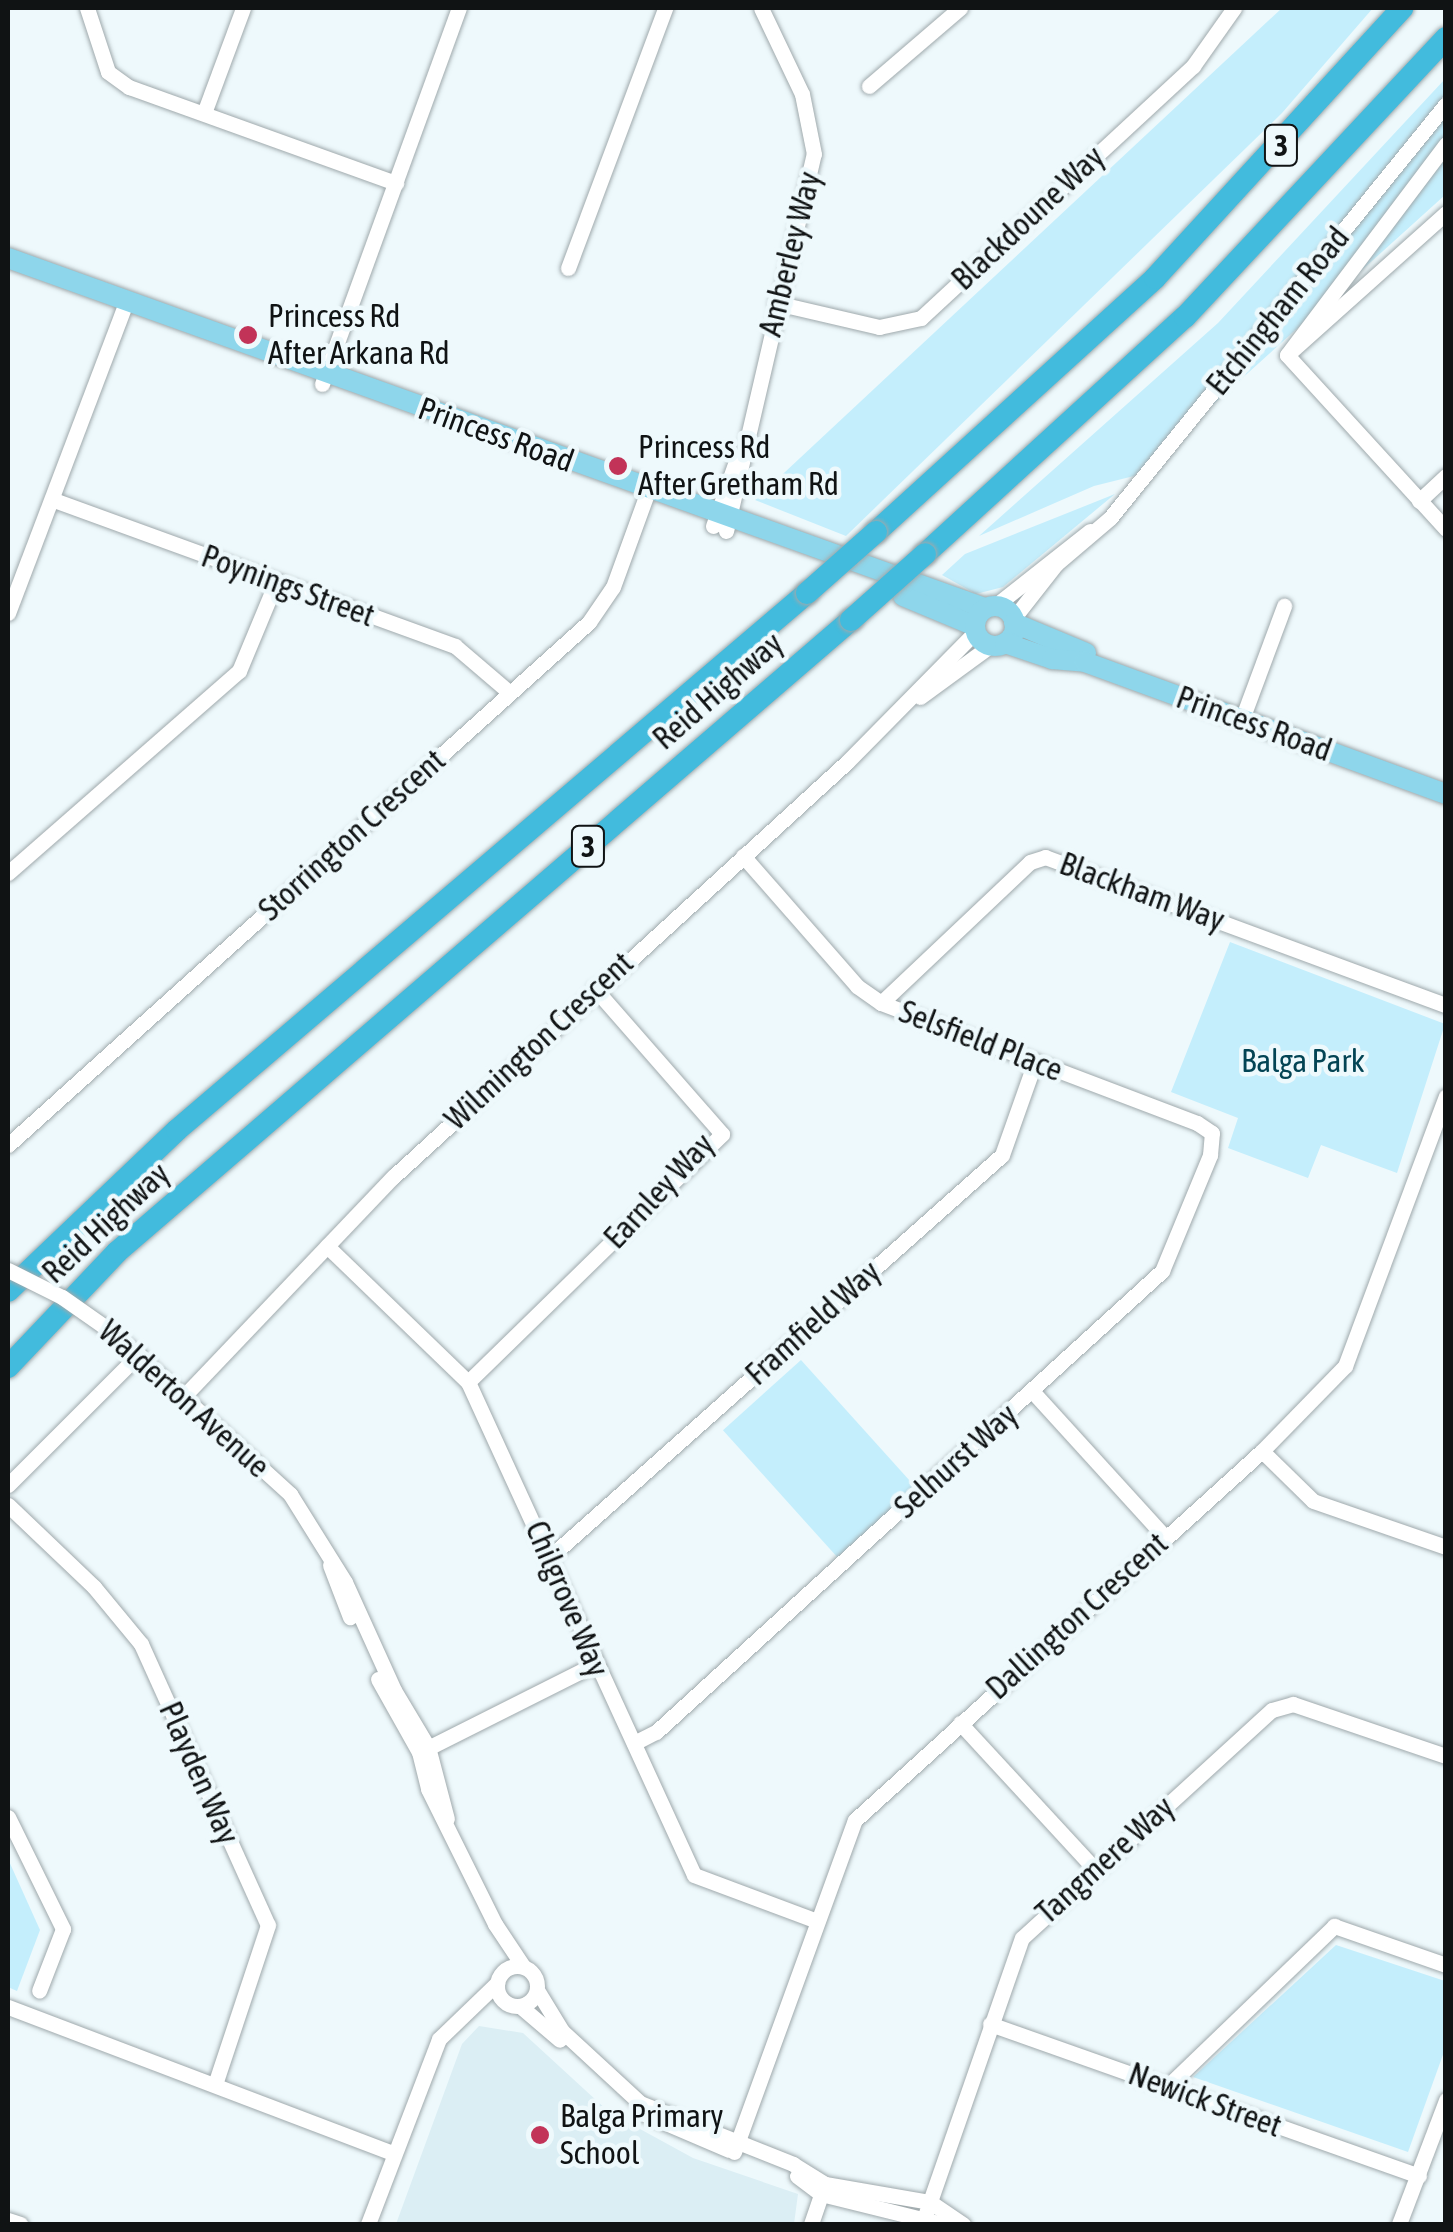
<!DOCTYPE html>
<html>
<head>
<meta charset="utf-8">
<style>
  body { margin:0 }
  #map { position:relative; width:1453px; height:2232px; overflow:hidden; background:#eef9fc; font-family:"Asap Condensed",sans-serif }
  div>[style] { position:absolute }
  .built>* { inset:0; background:#dbeef4 }
  .green>* { inset:0; background:#c4eefc; transform-origin:0 0 }
  .roads { filter:drop-shadow(0 0 2px #9fa9ac) drop-shadow(0 0 2px #9fa9ac) }
  .minor>* { height:15px; margin:-7.5px; padding:0 7.5px; transform-origin:7.5px; border-radius:7.5px; background:#fff }
  .minor>.ring { margin:-7.5px; padding:0; box-sizing:content-box; background:none; border:15px solid #fff; border-radius:50% }
  .major>* { height:20px; margin:-10px; padding:0 10px; transform-origin:10px; border-radius:10px; background:#8ed6eb }
  .major>.ring { margin:-10px; padding:0; box-sizing:content-box; background:none; border:20px solid #8ed6eb; border-radius:50% }
  .highway>* { height:22px; margin:-11px; padding:0 11px; transform-origin:11px; border-radius:11px; background:#42bbdd }
  .bridges { filter:drop-shadow(0 0 2px #9fa9ac) drop-shadow(0 0 2px #9fa9ac) }
  .minor-bridge>* { height:15px; margin:-7.5px; padding:0 7.5px; transform-origin:7.5px; border-radius:7.5px; background:#fff }
  .highway-bridge>* { height:22px; margin:-11px; padding:0 11px; transform-origin:11px; border-radius:11px; background:#42bbdd }
  .dots>* { width:28px; height:28px; translate:-50% -50%; box-sizing:border-box; border:5px solid #eef9fc; border-radius:50% }
  span { translate:-50% -50%; white-space:nowrap; text-align:center; line-height:1.15; -webkit-text-stroke:9px #eef9fc; paint-order:stroke }
  .shield-label span { padding:2px 8px; background:#eef9fc; border:2px solid; border-radius:8px; -webkit-text-stroke-width:0 }
  .shield-label { font-size:30px; color:#101314; font-weight:700 }
  .street-label { font-size:32px; color:#101314 }
  .poi-label { font-size:32px; color:#101314 }
  .left { translate:0 -50%; text-align:left }
  .park-label { font-size:32px; color:#034454 }
  .frame { position:absolute; inset:0; border:10px solid #101314; pointer-events:none }
</style>
</head>
<body>
<div id="map">
  <div class="built">
    <i style="clip-path:polygon(479px 2026px,523px 2033px,609px 2112px,693px 2158px,798px 2194px,794px 2224px,396px 2224px,462px 2044px)"></i>
  </div>
  <div class="green">
    <i style="clip-path:polygon(1282px 8px,1373px 8px,1282px 113px,846px 536px,755px 500px)"></i>
    <i style="clip-path:polygon(1445px 79px,1445px 195px,1134px 476px,1094px 486px,979px 536px,1218px 323px)"></i>
    <i style="clip-path:polygon(1115px 494px,1003px 587px,976px 594px,942px 575px,965px 554px)"></i>
    <i style="clip-path:polygon(1230px 942px,1445px 1024px,1397px 1173px,1321px 1145px,1308px 1178px,1228px 1148px,1238px 1118px,1171px 1092px)"></i>
    <i style="left:801px;top:1360px;width:171px;height:105px;rotate:48deg"></i>
    <i style="clip-path:polygon(8px 1859px,40px 1930px,17px 1991px,8px 1987px)"></i>
    <i style="clip-path:polygon(1336px 1945px,1445px 1981px,1445px 2049px,1408px 2152px,1193px 2077px)"></i>
  </div>
  <div class="roads">
    <div class="minor">
      <i style="left:87px;top:8px;width:67px;rotate:71.8deg"></i>
      <i style="left:108px;top:72px;width:26px;rotate:36deg"></i>
      <i style="left:129px;top:87px;width:284px;rotate:19.8deg"></i>
      <i style="left:869px;top:86px;width:120px;rotate:-40.6deg"></i>
      <i style="left:204px;top:113px;width:112px;rotate:-69.6deg"></i>
      <i style="left:1446px;top:144px;width:264px;rotate:127deg"></i>
      <i style="left:1287px;top:355px;width:213px;rotate:-41.8deg"></i>
      <i style="left:568px;top:268px;width:278px;rotate:-69.5deg"></i>
      <i style="left:776px;top:303px;width:106px;rotate:13.1deg"></i>
      <i style="left:879px;top:327px;width:43px;rotate:-12.1deg"></i>
      <i style="left:921px;top:318px;width:371px;rotate:-42.8deg"></i>
      <i style="left:1193px;top:66px;width:71px;rotate:-54.7deg"></i>
      <i style="left:1287px;top:355px;width:236px;rotate:47.6deg"></i>
      <i style="left:322px;top:384px;width:400px;rotate:-70deg"></i>
      <i style="left:54px;top:500px;width:427px;rotate:20deg"></i>
      <i style="left:455px;top:646px;width:72px;rotate:40.5deg"></i>
      <i style="left:1419px;top:501px;width:37px;rotate:-43deg"></i>
      <i style="left:713px;top:526px;width:69px;rotate:-70.5deg"></i>
      <i style="left:726px;top:531px;width:387px;rotate:-76.9deg"></i>
      <i style="left:814px;top:154px;width:61px;rotate:-101.3deg"></i>
      <i style="left:802px;top:94px;width:95px;rotate:-115.5deg"></i>
      <i style="left:995px;top:606px;width:121px;rotate:-38.3deg"></i>
      <i style="left:8px;top:613px;width:332px;rotate:-69.2deg"></i>
      <i style="left:1013px;top:619px;width:70px;rotate:-52deg"></i>
      <i style="left:1056px;top:564px;width:71px;rotate:-40.4deg"></i>
      <i style="left:1110px;top:518px;width:533px;rotate:-50.94deg"></i>
      <i style="left:920px;top:697px;width:88px;rotate:-36.2deg"></i>
      <i style="left:1242px;top:719px;width:121px;rotate:-69.6deg"></i>
      <i style="left:8px;top:873px;width:307px;rotate:-41.2deg"></i>
      <i style="left:239px;top:671px;width:96px;rotate:-67.4deg"></i>
      <i style="left:881px;top:1003px;width:205px;rotate:-43.4deg"></i>
      <i style="left:1030px;top:862px;width:16px;rotate:-18deg"></i>
      <i style="left:1045px;top:857px;width:427px;rotate:20.3deg"></i>
      <i style="left:8px;top:1145px;width:782px;rotate:-41.99deg"></i>
      <i style="left:589px;top:622px;width:42px;rotate:-55.6deg"></i>
      <i style="left:613px;top:587px;width:102px;rotate:-70deg"></i>
      <i style="left:327px;top:1246px;width:196px;rotate:44deg"></i>
      <i style="left:468px;top:1382px;width:542px;rotate:65.37deg"></i>
      <i style="left:694px;top:1875px;width:131px;rotate:20.5deg"></i>
      <i style="left:112px;top:1332px;width:241px;rotate:42.3deg"></i>
      <i style="left:290px;top:1494px;width:104px;rotate:58deg"></i>
      <i style="left:345px;top:1582px;width:119px;rotate:65.6deg"></i>
      <i style="left:394px;top:1690px;width:66px;rotate:59.2deg"></i>
      <i style="left:428px;top:1747px;width:74px;rotate:75.2deg"></i>
      <i style="left:468px;top:1382px;width:355px;rotate:-44.3deg"></i>
      <i style="left:722px;top:1134px;width:193px;rotate:-131.2deg"></i>
      <i style="left:1033px;top:1392px;width:195px;rotate:47.7deg"></i>
      <i style="left:186px;top:1394px;width:300px;rotate:-46.4deg"></i>
      <i style="left:393px;top:1177px;width:615px;rotate:-42.43deg"></i>
      <i style="left:847px;top:762px;width:184px;rotate:-45.4deg"></i>
      <i style="left:1262px;top:1451px;width:71px;rotate:44.4deg"></i>
      <i style="left:1313px;top:1501px;width:141px;rotate:19.1deg"></i>
      <i style="left:8px;top:1485px;width:185px;rotate:-45deg"></i>
      <i style="left:8px;top:1505px;width:119px;rotate:43.6deg"></i>
      <i style="left:94px;top:1587px;width:74px;rotate:50.5deg"></i>
      <i style="left:141px;top:1644px;width:308px;rotate:65.7deg"></i>
      <i style="left:268px;top:1925px;width:168px;rotate:108.4deg"></i>
      <i style="left:551px;top:1556px;width:603px;rotate:-41.64deg"></i>
      <i style="left:1002px;top:1155px;width:99px;rotate:-70.5deg"></i>
      <i style="left:330px;top:1565px;width:56px;rotate:69deg"></i>
      <i style="left:378px;top:1679px;width:84px;rotate:60.7deg"></i>
      <i style="left:419px;top:1752px;width:38px;rotate:76deg"></i>
      <i style="left:428px;top:1789px;width:151px;rotate:63.6deg"></i>
      <i style="left:495px;top:1924px;width:50px;rotate:56.3deg"></i>
      <i style="left:960px;top:1723px;width:197px;rotate:47.3deg"></i>
      <i style="left:634px;top:1743px;width:25px;rotate:-27deg"></i>
      <i style="left:656px;top:1732px;width:685px;rotate:-42.34deg"></i>
      <i style="left:1162px;top:1271px;width:126px;rotate:-67.5deg"></i>
      <i style="left:1210px;top:1155px;width:22px;rotate:-85deg"></i>
      <i style="left:1212px;top:1133px;width:18px;rotate:-146deg"></i>
      <i style="left:1197px;top:1123px;width:338px;rotate:-159.2deg"></i>
      <i style="left:881px;top:1003px;width:29px;rotate:-145deg"></i>
      <i style="left:857px;top:986px;width:173px;rotate:-131.2deg"></i>
      <i style="left:422px;top:1751px;width:191px;rotate:-26.7deg"></i>
      <i style="left:8px;top:1817px;width:125px;rotate:63.8deg"></i>
      <i style="left:63px;top:1929px;width:66px;rotate:111.2deg"></i>
      <i class="ring" style="left:497px;top:1966px;width:25px;height:25px"></i>
      <i style="left:537px;top:1990px;width:48px;rotate:58.6deg"></i>
      <i style="left:562px;top:2031px;width:106px;rotate:42.7deg"></i>
      <i style="left:640px;top:2103px;width:165px;rotate:21.7deg"></i>
      <i style="left:793px;top:2164px;width:38px;rotate:32deg"></i>
      <i style="left:825px;top:2184px;width:107px;rotate:9.7deg"></i>
      <i style="left:930px;top:2202px;width:40px;rotate:34deg"></i>
      <i style="left:520px;top:2006px;width:52px;rotate:40.4deg"></i>
      <i style="left:8px;top:2007px;width:413px;rotate:20.8deg"></i>
      <i style="left:990px;top:2024px;width:455px;rotate:19.5deg"></i>
      <i style="left:1168px;top:2086px;width:231px;rotate:-43.9deg"></i>
      <i style="left:1334px;top:1926px;width:119px;rotate:19.2deg"></i>
      <i style="left:645px;top:2114px;width:91px;rotate:23.2deg"></i>
      <i style="left:734px;top:2152px;width:353px;rotate:-70deg"></i>
      <i style="left:855px;top:1820px;width:549px;rotate:-42.2deg"></i>
      <i style="left:1262px;top:1451px;width:119px;rotate:-45.7deg"></i>
      <i style="left:1345px;top:1366px;width:288px;rotate:-69.5deg"></i>
      <i style="left:797px;top:2176px;width:30px;rotate:37deg"></i>
      <i style="left:821px;top:2194px;width:125px;rotate:13.9deg"></i>
      <i style="left:925px;top:2216px;width:294px;rotate:-70.8deg"></i>
      <i style="left:1022px;top:1938px;width:338px;rotate:-42.4deg"></i>
      <i style="left:1272px;top:1710px;width:22px;rotate:-16deg"></i>
      <i style="left:1293px;top:1704px;width:162px;rotate:18.8deg"></i>
      <i style="left:8px;top:2220px;width:13px;rotate:18deg"></i>
      <i style="left:368px;top:2224px;width:198px;rotate:-69deg"></i>
      <i style="left:439px;top:2039px;width:81px;rotate:-44deg"></i>
      <i style="left:811px;top:2224px;width:40px;rotate:-71.1deg"></i>
      <i style="left:1399px;top:2224px;width:133px;rotate:-69.2deg"></i>
    </div>
    <div class="major">
      <i style="left:8px;top:258px;width:1038px;rotate:19.71deg"></i>
      <i style="left:903px;top:596px;width:78px;rotate:22.6deg"></i>
      <i class="ring" style="left:975px;top:606px;width:20px;height:20px"></i>
      <i style="left:1014px;top:623px;width:78px;rotate:22.6deg"></i>
      <i style="left:1005px;top:643px;width:50px;rotate:18.8deg"></i>
      <i style="left:1052px;top:659px;width:33px;rotate:5deg"></i>
      <i style="left:1085px;top:662px;width:384px;rotate:20.1deg"></i>
    </div>
    <div class="highway">
      <i style="left:876px;top:532px;width:377px;rotate:-42.3deg"></i>
      <i style="left:1155px;top:278px;width:366px;rotate:-47.5deg"></i>
      <i style="left:925px;top:554px;width:352px;rotate:-42.4deg"></i>
      <i style="left:1185px;top:317px;width:382px;rotate:-46.9deg"></i>
      <i style="left:8px;top:1291px;width:233px;rotate:-43.6deg"></i>
      <i style="left:177px;top:1130px;width:828px;rotate:-40.44deg"></i>
      <i style="left:8px;top:1367px;width:158px;rotate:-46.5deg"></i>
      <i style="left:117px;top:1252px;width:969px;rotate:-40.73deg"></i>
    </div>
  </div>
  <div class="bridges">
    <div class="minor-bridge">
      <i style="left:8px;top:1270px;width:60px;rotate:26.6deg"></i>
      <i style="left:62px;top:1297px;width:61px;rotate:35deg"></i>
    </div>
    <div class="highway-bridge">
      <i style="left:807px;top:593px;width:92px;rotate:-41.5deg"></i>
      <i style="left:851px;top:620px;width:99px;rotate:-41.7deg"></i>
    </div>
  </div>
  <div class="dots">
    <i style="left:248px;top:335px;background:#c23358"></i>
    <i style="left:618px;top:466px;background:#c23358"></i>
    <i style="left:540px;top:2135px;background:#c23358"></i>
  </div>
  <div class="shield-label">
    <span style="left:1281px;top:145px">3</span>
    <span style="left:588px;top:846px">3</span>
  </div>
  <div class="street-label">
    <span style="left:1028px;top:218px;rotate:-43deg">Blackdoune Way</span>
    <span style="left:790px;top:254px;rotate:-76deg">Amberley Way</span>
    <span style="left:1278px;top:311px;rotate:-51deg">Etchingham Road</span>
    <span style="left:496px;top:435px;rotate:20deg">Princess Road</span>
    <span style="left:288px;top:586px;rotate:20deg">Poynings Street</span>
    <span style="left:718px;top:691px;rotate:-41deg">Reid Highway</span>
    <span style="left:1254px;top:724px;rotate:20deg">Princess Road</span>
    <span style="left:352px;top:835px;rotate:-42deg">Storrington Crescent</span>
    <span style="left:1142px;top:892px;rotate:20deg">Blackham Way</span>
    <span style="left:539px;top:1041px;rotate:-43deg">Wilmington Crescent</span>
    <span style="left:981px;top:1041px;rotate:21deg">Selsfield Place</span>
    <span style="left:659px;top:1191px;rotate:-47deg">Earnley Way</span>
    <span style="left:106px;top:1223px;rotate:-43deg">Reid Highway</span>
    <span style="left:813px;top:1323px;rotate:-42deg">Framfield Way</span>
    <span style="left:184px;top:1399px;rotate:42deg">Walderton Avenue</span>
    <span style="left:956px;top:1461px;rotate:-42deg">Selhurst Way</span>
    <span style="left:567px;top:1599px;rotate:67deg">Chilgrove Way</span>
    <span style="left:1077px;top:1616px;rotate:-42deg">Dallington Crescent</span>
    <span style="left:199px;top:1773px;rotate:66deg">Playden Way</span>
    <span style="left:1105px;top:1860px;rotate:-42deg">Tangmere Way</span>
    <span style="left:1205px;top:2100px;rotate:20deg">Newick Street</span>
  </div>
  <div class="poi-label">
    <span class="left" style="left:268px;top:335px">Princess Rd<br>After Arkana Rd</span>
    <span class="left" style="left:638px;top:466px">Princess Rd<br>After Gretham Rd</span>
    <span class="left" style="left:560px;top:2135px">Balga Primary<br>School</span>
  </div>
  <div class="park-label">
    <span style="left:1303px;top:1061px">Balga Park</span>
  </div>
  <div class="frame"></div>
</div>
</body>
</html>
